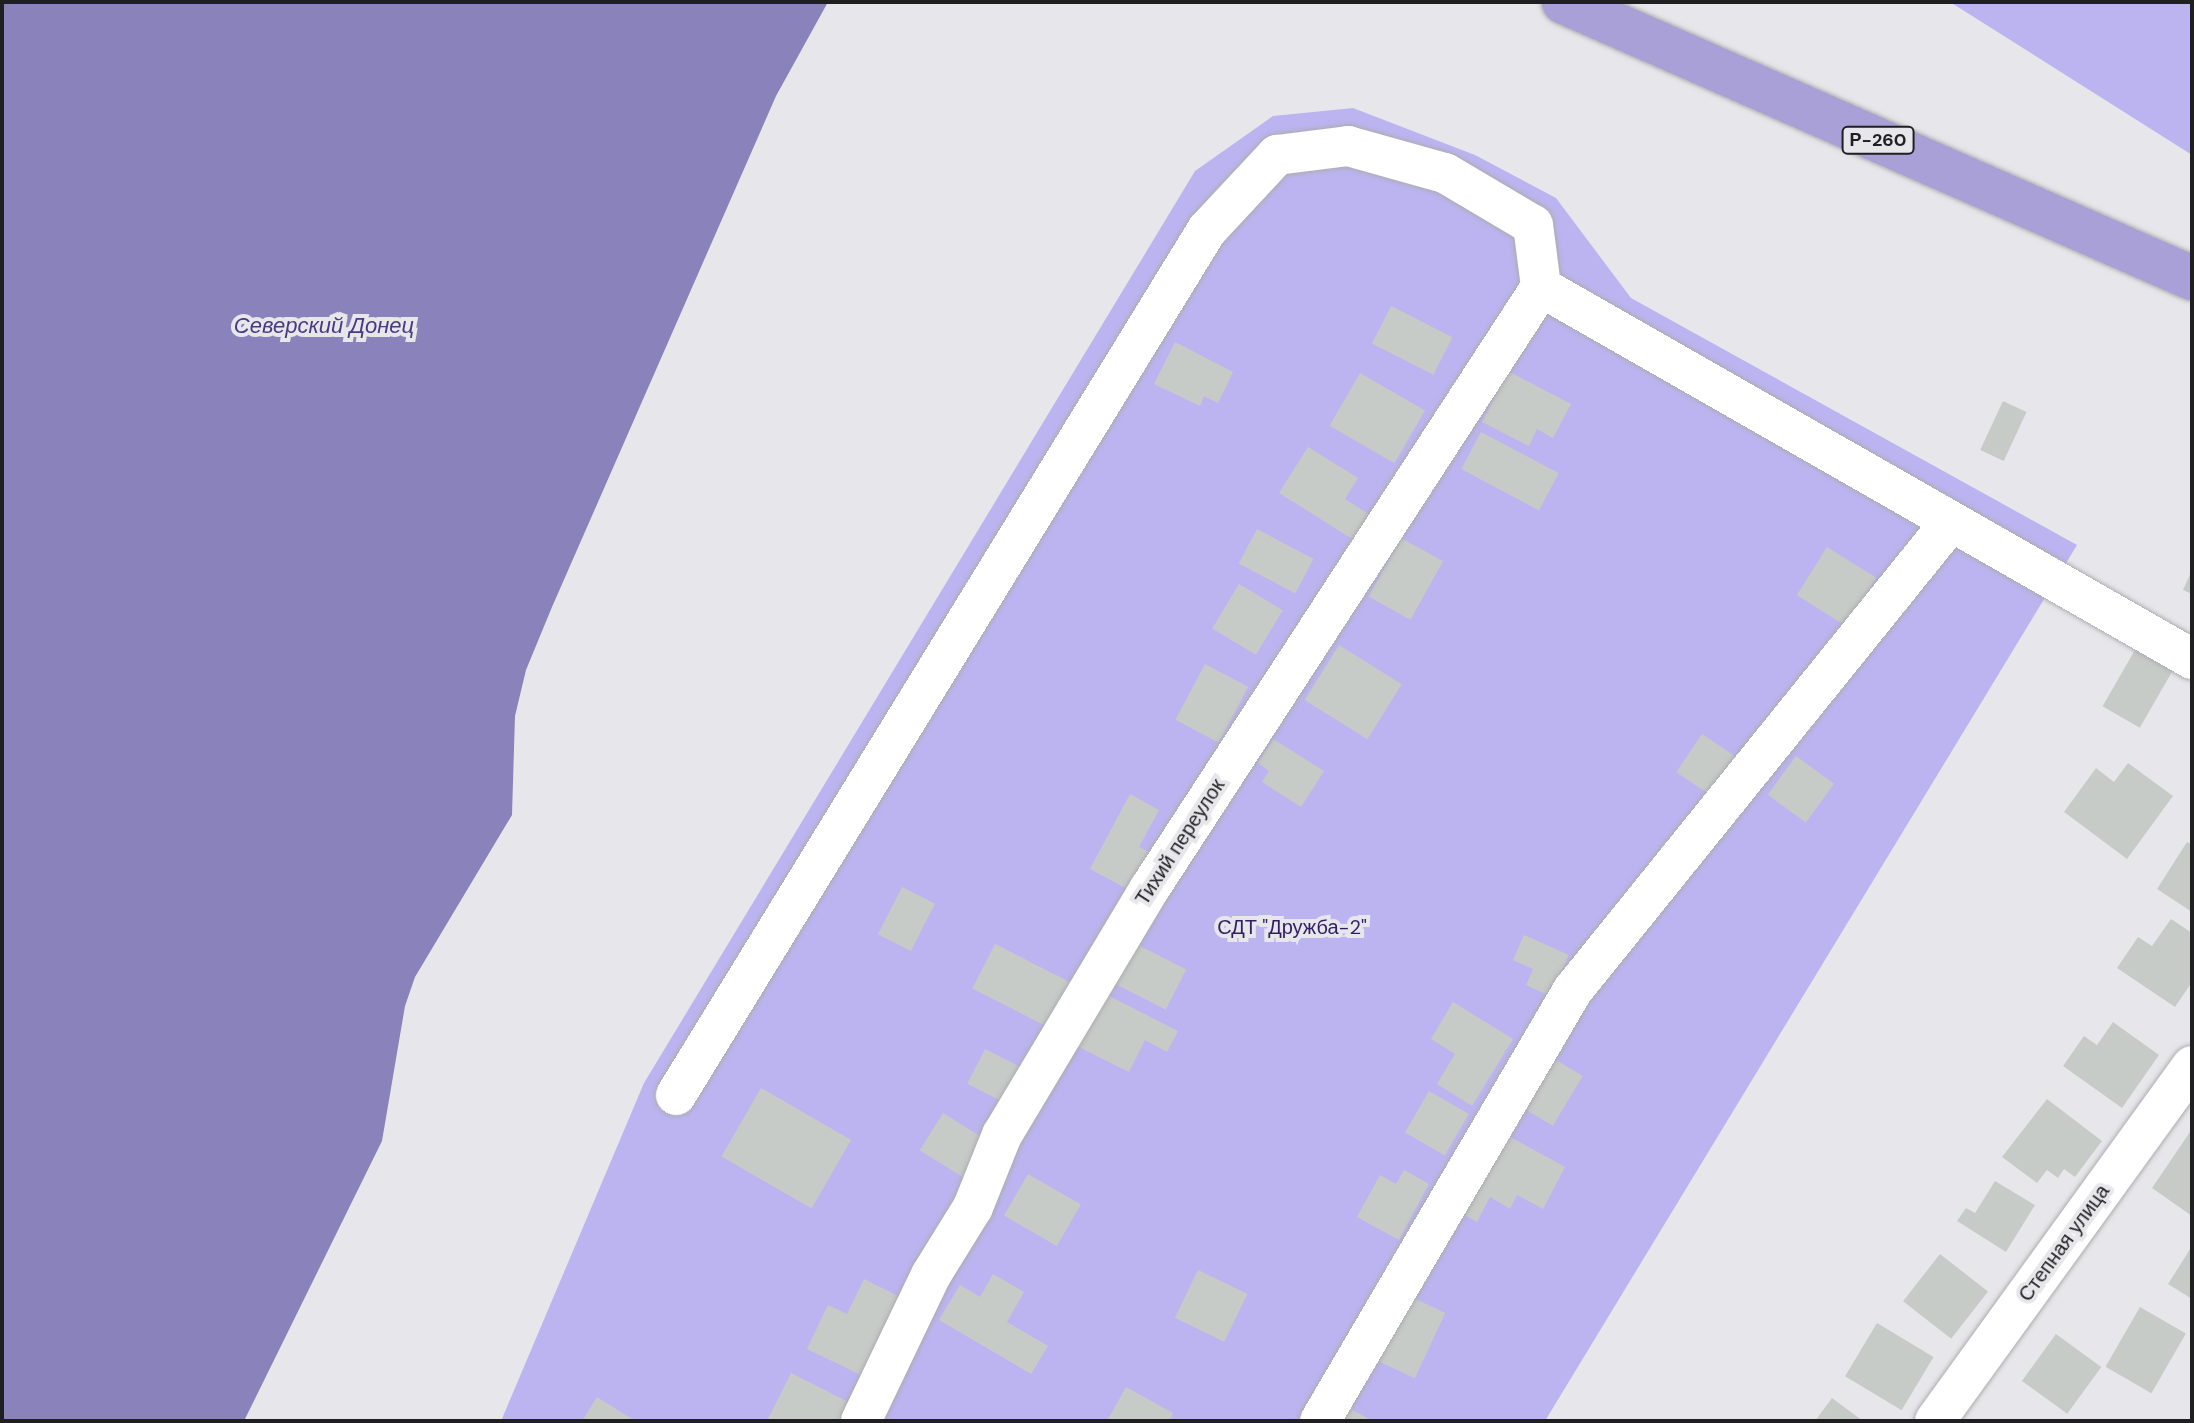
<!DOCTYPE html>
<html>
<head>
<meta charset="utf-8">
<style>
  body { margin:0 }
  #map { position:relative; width:2194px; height:1423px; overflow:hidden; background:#e7e7eb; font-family:"DM Sans",sans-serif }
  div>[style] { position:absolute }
  .green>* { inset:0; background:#bcb4f0 }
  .water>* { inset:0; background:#8a82bb }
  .building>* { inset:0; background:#c6cbc8; transform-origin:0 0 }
  .roads { filter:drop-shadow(0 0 2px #adacb1) drop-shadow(0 0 2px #adacb1) }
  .minor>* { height:40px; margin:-20px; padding:0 20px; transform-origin:20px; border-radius:20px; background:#fff }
  .trunk>* { height:44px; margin:-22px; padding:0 22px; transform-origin:22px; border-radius:22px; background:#a8a0d6 }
  span { translate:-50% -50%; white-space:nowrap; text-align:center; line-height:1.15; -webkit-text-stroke:8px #e7e7eb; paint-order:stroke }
  .shield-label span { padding:2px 6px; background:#e7e7eb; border:2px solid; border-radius:6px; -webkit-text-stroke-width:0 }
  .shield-label { font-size:18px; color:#1f1f21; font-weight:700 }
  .street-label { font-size:20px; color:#1f1f21 }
  .park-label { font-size:20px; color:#311e63 }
  .water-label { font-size:22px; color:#493a81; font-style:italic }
  .frame { position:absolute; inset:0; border:4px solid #1f1f21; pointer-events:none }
</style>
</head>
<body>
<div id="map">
  <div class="green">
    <i style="clip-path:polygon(1950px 2px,2192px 2px,2192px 155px)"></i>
    <i style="clip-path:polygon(1353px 108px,1475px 155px,1556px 198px,1631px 298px,2077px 545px,1545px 1421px,501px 1421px,644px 1083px,1195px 171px,1273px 116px)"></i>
  </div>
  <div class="water">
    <i style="clip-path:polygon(2px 2px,828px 2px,776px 96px,552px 607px,526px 670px,515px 716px,512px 815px,415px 977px,405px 1006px,382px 1141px,244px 1421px,2px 1421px)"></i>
  </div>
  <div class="building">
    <i style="left:1391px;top:306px;width:69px;height:42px;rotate:27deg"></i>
    <i style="clip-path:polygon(1175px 342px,1233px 372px,1218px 403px,1204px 396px,1200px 406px,1154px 384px)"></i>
    <i style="clip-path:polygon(1508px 371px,1571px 404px,1553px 438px,1537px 429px,1529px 446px,1482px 422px)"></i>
    <i style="left:1360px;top:373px;width:75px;height:61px;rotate:30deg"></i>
    <i style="left:2003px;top:401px;width:26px;height:54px;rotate:25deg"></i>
    <i style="left:1481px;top:432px;width:88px;height:42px;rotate:28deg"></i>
    <i style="clip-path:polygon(1308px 447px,1358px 478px,1345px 499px,1370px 515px,1354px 540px,1279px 493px)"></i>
    <i style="left:1257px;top:529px;width:64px;height:39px;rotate:28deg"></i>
    <i style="left:1401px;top:538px;width:48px;height:67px;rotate:29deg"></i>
    <i style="left:1827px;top:547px;width:58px;height:57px;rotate:32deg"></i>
    <i style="clip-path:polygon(2192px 570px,2192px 594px,2183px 590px)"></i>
    <i style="left:1239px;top:584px;width:51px;height:52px;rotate:31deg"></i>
    <i style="left:2139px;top:643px;width:43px;height:73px;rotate:30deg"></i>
    <i style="left:1339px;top:645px;width:74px;height:65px;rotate:32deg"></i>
    <i style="left:1205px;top:664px;width:49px;height:63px;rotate:28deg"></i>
    <i style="left:1702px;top:734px;width:42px;height:46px;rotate:34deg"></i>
    <i style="clip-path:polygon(1273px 739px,1324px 771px,1301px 807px,1262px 782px,1269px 771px,1258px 763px)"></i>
    <i style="left:1796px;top:756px;width:47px;height:48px;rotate:36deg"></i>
    <i style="clip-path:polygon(2128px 763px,2173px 796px,2127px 859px,2064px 812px,2096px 768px,2114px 782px)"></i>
    <i style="clip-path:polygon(1130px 794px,1159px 810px,1139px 847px,1155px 855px,1135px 893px,1090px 869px)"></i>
    <i style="clip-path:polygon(2187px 842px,2192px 845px,2192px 912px,2157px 889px)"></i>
    <i style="left:902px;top:887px;width:37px;height:53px;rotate:27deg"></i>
    <i style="clip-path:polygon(2171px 919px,2192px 933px,2192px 982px,2175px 1007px,2117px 968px,2138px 937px,2152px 946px)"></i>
    <i style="clip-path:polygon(1524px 935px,1569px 955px,1550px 996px,1526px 985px,1533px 969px,1513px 960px)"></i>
    <i style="left:1130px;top:941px;width:63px;height:45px;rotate:27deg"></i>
    <i style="left:995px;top:944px;width:85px;height:50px;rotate:27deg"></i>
    <i style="clip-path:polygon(1101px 992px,1178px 1031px,1167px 1052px,1145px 1040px,1129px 1072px,1075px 1045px)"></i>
    <i style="clip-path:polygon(1453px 1002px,1513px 1039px,1472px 1106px,1437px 1084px,1455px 1054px,1431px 1039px)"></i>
    <i style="clip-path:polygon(2113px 1022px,2159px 1055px,2122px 1108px,2063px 1066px,2084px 1036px,2097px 1045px)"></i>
    <i style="left:985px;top:1049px;width:45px;height:39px;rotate:27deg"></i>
    <i style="left:1551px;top:1057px;width:37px;height:58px;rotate:31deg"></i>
    <i style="left:761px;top:1088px;width:104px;height:79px;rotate:30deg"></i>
    <i style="left:1429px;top:1091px;width:46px;height:48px;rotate:30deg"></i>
    <i style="clip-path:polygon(2047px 1099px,2102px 1141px,2075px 1177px,2064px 1169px,2058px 1178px,2047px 1170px,2037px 1183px,2002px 1157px)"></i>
    <i style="left:943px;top:1113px;width:51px;height:44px;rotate:32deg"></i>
    <i style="clip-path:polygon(2192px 1129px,2192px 1216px,2152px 1188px)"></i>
    <i style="clip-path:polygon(1503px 1133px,1565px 1167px,1543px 1209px,1517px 1195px,1510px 1209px,1490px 1197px,1477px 1222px,1461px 1213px)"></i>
    <i style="clip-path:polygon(1404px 1170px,1429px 1184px,1399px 1240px,1357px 1217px,1380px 1175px,1396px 1184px)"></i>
    <i style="left:1028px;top:1174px;width:61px;height:48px;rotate:30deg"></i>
    <i style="clip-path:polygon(1995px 1181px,2035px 1205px,2006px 1252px,1957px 1221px,1966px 1208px,1975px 1213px)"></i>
    <i style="clip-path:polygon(2192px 1246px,2192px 1299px,2168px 1284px)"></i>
    <i style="left:1940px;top:1254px;width:61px;height:60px;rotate:38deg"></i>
    <i style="left:1198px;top:1270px;width:55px;height:53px;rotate:26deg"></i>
    <i style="clip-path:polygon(993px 1274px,1024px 1292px,1007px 1322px,1048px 1346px,1031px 1374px,939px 1320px,960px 1285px,980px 1297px)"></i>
    <i style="clip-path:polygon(864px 1279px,906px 1300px,867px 1378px,807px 1349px,828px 1305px,847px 1314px)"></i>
    <i style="left:1409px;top:1296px;width:40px;height:72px;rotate:25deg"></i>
    <i style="left:2140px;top:1307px;width:53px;height:69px;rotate:30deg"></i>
    <i style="left:1877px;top:1323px;width:66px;height:62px;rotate:31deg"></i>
    <i style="left:2056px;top:1334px;width:56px;height:58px;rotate:36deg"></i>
    <i style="clip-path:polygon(791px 1373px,854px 1405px,846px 1421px,767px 1421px)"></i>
    <i style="clip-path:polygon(1126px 1387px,1173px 1413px,1169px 1421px,1107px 1421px)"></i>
    <i style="clip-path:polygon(597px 1397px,632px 1419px,630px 1421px,582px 1421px)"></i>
    <i style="clip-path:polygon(1832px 1398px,1863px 1421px,1815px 1421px)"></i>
    <i style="clip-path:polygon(1346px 1406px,1372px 1421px,1337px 1421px)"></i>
  </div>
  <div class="roads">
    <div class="minor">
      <i style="left:1541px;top:287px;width:750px;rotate:29.74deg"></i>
      <i style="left:676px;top:1095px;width:1015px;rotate:-58.46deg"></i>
      <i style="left:1207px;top:230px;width:103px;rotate:-47deg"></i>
      <i style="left:1277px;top:155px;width:72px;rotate:-7.2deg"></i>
      <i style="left:1348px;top:146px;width:101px;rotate:15.6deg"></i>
      <i style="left:1445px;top:173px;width:102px;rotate:30.6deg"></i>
      <i style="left:1533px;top:225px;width:63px;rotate:82.6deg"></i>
      <i style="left:861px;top:1421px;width:162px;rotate:-64.4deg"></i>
      <i style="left:931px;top:1275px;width:80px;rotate:-58.3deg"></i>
      <i style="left:973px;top:1207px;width:78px;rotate:-68.1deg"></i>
      <i style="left:1002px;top:1135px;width:288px;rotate:-59.1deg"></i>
      <i style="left:1150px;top:888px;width:717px;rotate:-56.95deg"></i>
      <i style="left:1320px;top:1421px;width:500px;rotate:-59.6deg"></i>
      <i style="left:1573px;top:990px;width:599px;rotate:-51.1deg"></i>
      <i style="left:1935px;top:1421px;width:438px;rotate:-54.1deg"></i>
    </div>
    <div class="trunk">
      <i style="left:1564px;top:2px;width:686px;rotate:23.73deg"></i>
    </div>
  </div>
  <div class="shield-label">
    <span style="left:1878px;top:140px">Р-260</span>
  </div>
  <div class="street-label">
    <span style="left:1180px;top:842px;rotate:-57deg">Тихий переулок</span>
    <span style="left:2064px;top:1243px;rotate:-54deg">Степная улица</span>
  </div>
  <div class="park-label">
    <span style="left:1292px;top:927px">СДТ "Дружба-2"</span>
  </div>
  <div class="water-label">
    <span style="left:324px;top:326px">Северский Донец</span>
  </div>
  <div class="frame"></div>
</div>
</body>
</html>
